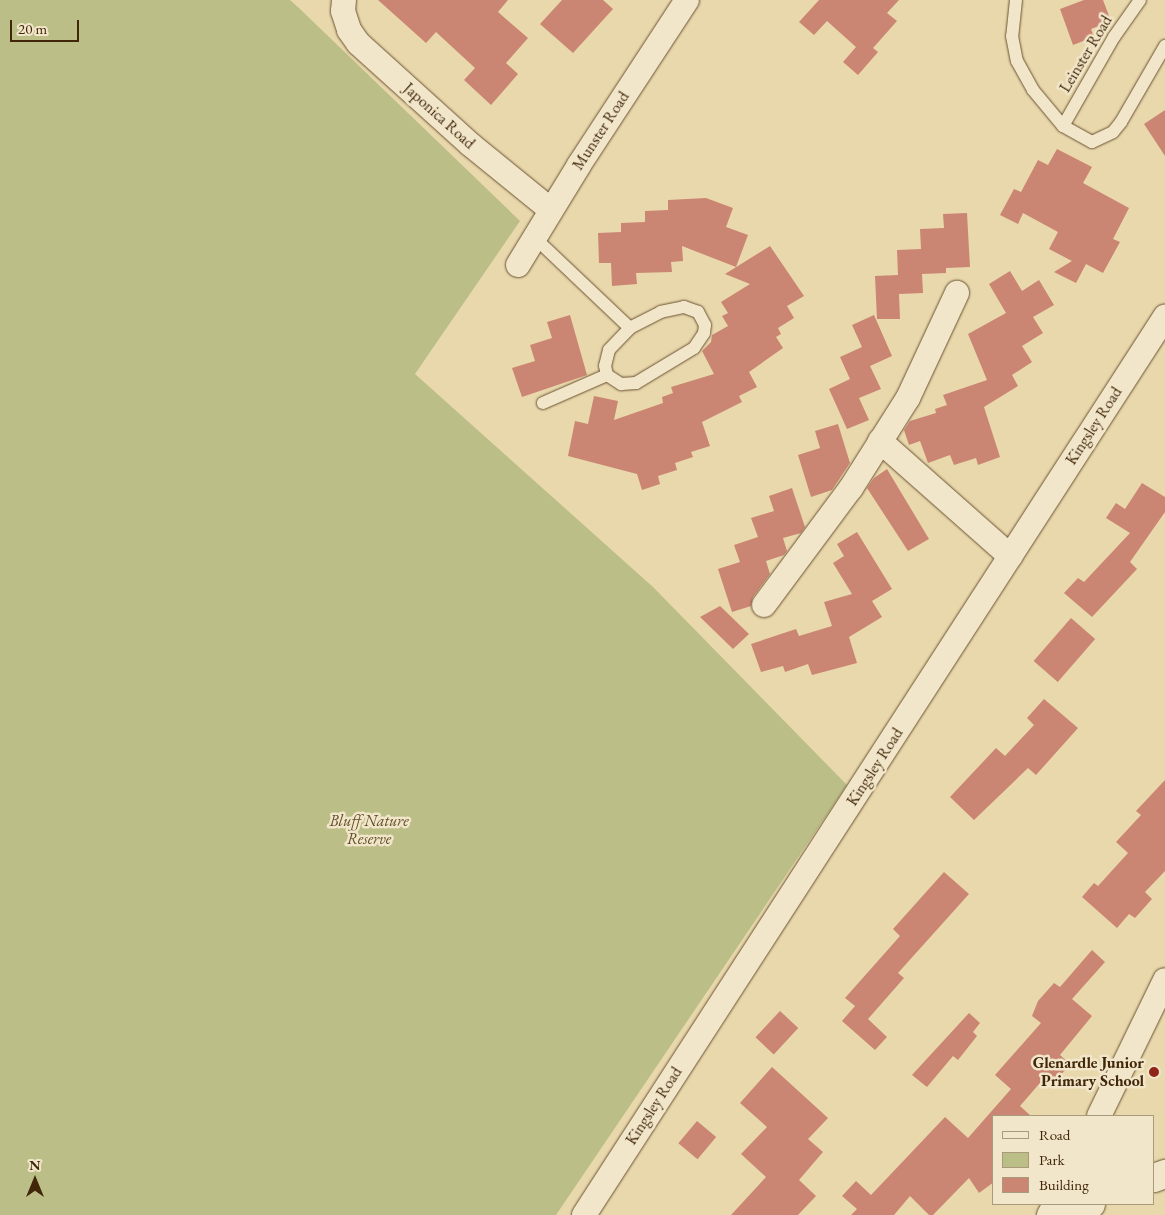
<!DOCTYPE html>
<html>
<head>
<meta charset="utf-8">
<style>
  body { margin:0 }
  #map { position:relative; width:1165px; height:1215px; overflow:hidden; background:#e9d8ac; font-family:"EB Garamond",serif }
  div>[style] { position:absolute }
  .green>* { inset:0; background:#bbbe87 }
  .building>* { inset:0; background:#cb8573; transform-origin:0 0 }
  .roads { filter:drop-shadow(0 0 1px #6b5232) drop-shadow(0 0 1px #6b5232) }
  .lane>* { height:12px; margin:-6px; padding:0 6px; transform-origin:6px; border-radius:6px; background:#f1e6c9 }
  .street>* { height:24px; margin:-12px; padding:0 12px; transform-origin:12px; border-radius:12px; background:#f1e6c9 }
  .secondary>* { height:28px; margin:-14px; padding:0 14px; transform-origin:14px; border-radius:14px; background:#f1e6c9 }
  .dots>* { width:14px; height:14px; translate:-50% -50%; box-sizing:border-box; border:2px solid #f1e6c9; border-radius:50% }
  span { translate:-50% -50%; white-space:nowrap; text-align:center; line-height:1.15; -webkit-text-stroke:5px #f1e6c9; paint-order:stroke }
  .street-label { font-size:16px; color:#412609 }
  .park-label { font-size:16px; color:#604c28; font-style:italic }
  .poi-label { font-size:16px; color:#412609; font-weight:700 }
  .right { translate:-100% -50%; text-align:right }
  .legend { position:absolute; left:992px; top:1115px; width:162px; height:90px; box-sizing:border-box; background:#f1e6c9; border:1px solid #ab997c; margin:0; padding:6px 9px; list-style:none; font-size:15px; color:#412609 }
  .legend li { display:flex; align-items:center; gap:10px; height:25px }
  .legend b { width:25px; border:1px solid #ab997c }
  .north { position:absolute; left:10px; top:1155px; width:50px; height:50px; -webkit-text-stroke:4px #f1e6c9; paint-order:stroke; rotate:0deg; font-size:14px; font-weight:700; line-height:20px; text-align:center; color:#412609 }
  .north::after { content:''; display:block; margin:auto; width:18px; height:22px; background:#412609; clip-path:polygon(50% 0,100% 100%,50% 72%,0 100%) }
  .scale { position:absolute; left:10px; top:20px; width:69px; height:22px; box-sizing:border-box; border:2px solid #412609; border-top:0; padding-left:6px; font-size:15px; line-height:18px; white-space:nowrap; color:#412609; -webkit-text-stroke:4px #f1e6c9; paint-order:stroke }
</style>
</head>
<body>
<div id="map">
  <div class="green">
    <i style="clip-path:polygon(0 0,290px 0,300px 9px,520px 221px,415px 374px,653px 587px,847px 785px,556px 1215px,0 1215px)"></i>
  </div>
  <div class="building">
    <i style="clip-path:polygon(378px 0,508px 0,498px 12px,528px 38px,506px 63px,518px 74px,491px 105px,464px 80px,475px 68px,436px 32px,426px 43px)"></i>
    <i style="clip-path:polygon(562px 0,603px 0,613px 9px,573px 53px,540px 24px)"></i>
    <i style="clip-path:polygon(819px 0,899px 0,887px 13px,897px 21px,873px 48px,878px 52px,858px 75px,843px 62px,856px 47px,827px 21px,814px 35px,799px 22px)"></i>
    <i style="clip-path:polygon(1084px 0,1103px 0,1111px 21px,1091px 29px,1094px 37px,1073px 45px,1060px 9px)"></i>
    <i style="clip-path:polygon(1165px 110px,1165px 156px,1144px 124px)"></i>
    <i style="clip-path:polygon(1057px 149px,1092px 167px,1083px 183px,1129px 208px,1113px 239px,1120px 242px,1103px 273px,1086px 264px,1076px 283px,1054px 272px,1072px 261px,1049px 249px,1058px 232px,1023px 213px,1018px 224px,1000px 215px,1014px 189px,1021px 192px,1038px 160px,1048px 165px)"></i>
    <i style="clip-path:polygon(706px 198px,733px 208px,726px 227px,748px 235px,736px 267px,682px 246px,683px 261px,671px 262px,672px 272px,636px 273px,637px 284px,612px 286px,611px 263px,599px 263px,598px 233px,621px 232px,621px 223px,645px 222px,645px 211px,668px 210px,668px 200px)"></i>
    <i style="clip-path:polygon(967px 213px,970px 267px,946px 268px,946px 273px,922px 274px,923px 293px,899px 294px,900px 319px,877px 319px,875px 276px,898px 275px,897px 250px,921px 249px,920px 229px,944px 228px,943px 214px)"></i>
    <i style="clip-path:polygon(770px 246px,804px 296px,787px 306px,794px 318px,778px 328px,781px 334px,776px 337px,783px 348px,749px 372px,757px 387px,739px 396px,742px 402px,702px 422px,710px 446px,691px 452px,693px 457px,675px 463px,677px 470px,658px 476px,660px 484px,642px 490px,637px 474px,568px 456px,575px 421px,588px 424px,594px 396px,618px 401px,614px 420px,663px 403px,662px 397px,673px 393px,671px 387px,714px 374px,702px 351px,711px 342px,712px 335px,728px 326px,722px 316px,728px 313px,721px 302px,750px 284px,725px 274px)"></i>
    <i style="clip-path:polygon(1010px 271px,1022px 291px,1039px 280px,1054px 305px,1033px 317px,1043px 333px,1022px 346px,1032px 362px,1012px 375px,1018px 386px,984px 407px,1000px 457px,978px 465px,976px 458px,954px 465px,950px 455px,928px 463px,920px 441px,909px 445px,904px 430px,910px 421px,936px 413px,935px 409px,947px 405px,943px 395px,987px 380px,968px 334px,1006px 313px,989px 284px)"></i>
    <i style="clip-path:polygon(570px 315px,587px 375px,522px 397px,512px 368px,535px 361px,530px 345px,552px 338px,547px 322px)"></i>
    <i style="clip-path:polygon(874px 315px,892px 356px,870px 366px,881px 389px,859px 398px,869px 420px,847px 429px,829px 389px,850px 379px,840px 357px,862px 347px,852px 325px)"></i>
    <i style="clip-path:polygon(838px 424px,850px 463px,832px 490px,811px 497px,798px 455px,820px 448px,815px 431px)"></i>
    <i style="clip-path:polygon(887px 469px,929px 539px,908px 551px,867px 488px,874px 478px)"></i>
    <i style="clip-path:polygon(1142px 483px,1165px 497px,1165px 512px,1130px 562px,1137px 569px,1092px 617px,1064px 593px,1078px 578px,1084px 582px,1130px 533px,1106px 518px,1116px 503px,1125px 509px)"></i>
    <i style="clip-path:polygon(792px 488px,805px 527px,801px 533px,783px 538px,787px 551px,784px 555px,766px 561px,770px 574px,753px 597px,751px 606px,732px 612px,718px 569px,740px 562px,734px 545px,758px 537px,751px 518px,774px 511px,769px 496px)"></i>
    <i style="clip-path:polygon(857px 532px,892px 589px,872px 601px,882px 617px,849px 637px,857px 663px,812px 675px,808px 664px,785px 672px,783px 666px,761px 672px,751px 644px,796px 629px,799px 636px,832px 626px,824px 602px,852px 594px,833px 563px,844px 556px,837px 544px)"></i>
    <i style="clip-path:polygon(720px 606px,749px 634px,733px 649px,700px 617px)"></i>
    <i style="left:1071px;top:618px;width:32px;height:57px;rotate:41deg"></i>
    <i style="clip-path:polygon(1044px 699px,1078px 728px,1036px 775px,1028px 768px,974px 820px,950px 797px,996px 748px,1005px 756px,1034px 725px,1027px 718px)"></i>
    <i style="clip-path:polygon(1165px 780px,1165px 871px,1145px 892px,1152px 899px,1135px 918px,1129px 914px,1117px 928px,1082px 897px,1094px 883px,1098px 886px,1128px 853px,1116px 842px,1141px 815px,1136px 811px)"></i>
    <i style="clip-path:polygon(944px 872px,969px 894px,898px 973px,904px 978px,868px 1019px,887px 1037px,875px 1050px,842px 1021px,855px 1006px,845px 998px,900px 936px,893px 929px)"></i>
    <i style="clip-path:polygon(1092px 950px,1105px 962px,1072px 999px,1092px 1016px,1060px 1055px,1070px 1064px,1054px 1083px,1046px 1076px,1020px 1106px,1031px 1116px,994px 1116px,994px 1182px,979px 1193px,969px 1178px,933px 1215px,929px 1215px,910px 1196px,894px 1215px,851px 1215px,857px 1209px,842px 1196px,856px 1181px,871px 1195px,945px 1117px,968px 1138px,1011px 1089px,995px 1075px,1041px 1023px,1032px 1016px,1038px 1001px,1054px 983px,1060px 987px)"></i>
    <i style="left:780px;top:1011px;width:25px;height:36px;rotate:43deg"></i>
    <i style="clip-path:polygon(969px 1013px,980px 1023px,973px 1032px,977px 1036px,958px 1060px,953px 1056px,927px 1087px,912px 1075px)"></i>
    <i style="clip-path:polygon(772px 1067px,828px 1118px,808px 1139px,823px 1152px,799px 1180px,816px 1196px,798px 1215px,731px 1215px,766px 1177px,741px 1154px,767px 1127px,740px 1103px)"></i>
    <i style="left:697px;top:1121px;width:25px;height:29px;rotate:40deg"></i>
  </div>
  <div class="roads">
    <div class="lane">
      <i style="left:1016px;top:0;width:36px;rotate:96deg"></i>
      <i style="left:1012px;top:36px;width:25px;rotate:79deg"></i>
      <i style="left:1017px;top:61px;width:33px;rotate:61deg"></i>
      <i style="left:1033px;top:90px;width:47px;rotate:50.2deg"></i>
      <i style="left:1063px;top:126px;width:33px;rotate:29deg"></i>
      <i style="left:1092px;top:142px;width:23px;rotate:-25deg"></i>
      <i style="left:1113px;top:132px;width:13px;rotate:-51deg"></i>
      <i style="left:1121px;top:122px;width:88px;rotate:-59.9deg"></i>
      <i style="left:1063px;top:126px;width:103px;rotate:-60.2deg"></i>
      <i style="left:1114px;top:37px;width:45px;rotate:-54.9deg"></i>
      <i style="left:535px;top:238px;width:131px;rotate:43.5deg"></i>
      <i style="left:630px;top:328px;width:30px;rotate:134deg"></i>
      <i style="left:609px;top:350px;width:16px;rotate:104deg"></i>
      <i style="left:605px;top:366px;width:9px;rotate:77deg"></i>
      <i style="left:607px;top:375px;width:70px;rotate:156.4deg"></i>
      <i style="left:607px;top:375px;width:17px;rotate:33deg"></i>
      <i style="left:621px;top:384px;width:15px;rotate:-4deg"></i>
      <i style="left:636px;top:383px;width:68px;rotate:-31.1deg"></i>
      <i style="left:694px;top:348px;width:18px;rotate:-56deg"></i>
      <i style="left:704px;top:333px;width:8px;rotate:-83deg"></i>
      <i style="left:705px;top:325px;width:15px;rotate:-118deg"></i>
      <i style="left:698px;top:312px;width:15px;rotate:-160deg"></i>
      <i style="left:684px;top:307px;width:24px;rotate:168deg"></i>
      <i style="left:661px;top:312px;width:35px;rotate:153deg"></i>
    </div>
    <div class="street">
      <i style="left:344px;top:0;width:11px;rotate:95deg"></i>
      <i style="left:343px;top:11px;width:20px;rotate:72deg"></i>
      <i style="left:349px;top:30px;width:16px;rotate:55deg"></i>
      <i style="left:358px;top:43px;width:152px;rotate:42.1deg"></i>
      <i style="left:471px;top:145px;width:103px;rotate:39.1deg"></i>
      <i style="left:518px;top:265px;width:117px;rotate:-58.6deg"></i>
      <i style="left:579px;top:165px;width:197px;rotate:-56.8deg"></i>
      <i style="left:880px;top:441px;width:174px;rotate:41.5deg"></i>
      <i style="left:764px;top:605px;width:146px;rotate:-53.4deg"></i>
      <i style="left:851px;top:488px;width:107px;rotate:-57.7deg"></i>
      <i style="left:908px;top:398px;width:116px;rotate:-65deg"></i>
      <i style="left:1099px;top:1116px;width:151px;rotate:-64.1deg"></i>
      <i style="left:584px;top:1215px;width:1070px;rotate:-57.1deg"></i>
      <i style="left:1049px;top:1215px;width:13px;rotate:-61deg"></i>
    </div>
    <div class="secondary">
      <i style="left:1154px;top:1178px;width:12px;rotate:-20deg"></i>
      <i style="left:1063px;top:1215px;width:30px;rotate:-21deg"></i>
    </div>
  </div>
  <div class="dots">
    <i style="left:1154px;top:1072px;background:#8f2418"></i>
  </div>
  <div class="street-label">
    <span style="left:1086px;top:54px;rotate:-59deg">Leinster Road</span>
    <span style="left:439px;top:116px;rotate:42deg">Japonica Road</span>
    <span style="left:601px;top:131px;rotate:-57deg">Munster Road</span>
    <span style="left:1094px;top:426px;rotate:-57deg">Kingsley Road</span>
    <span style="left:875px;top:767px;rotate:-57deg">Kingsley Road</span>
    <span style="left:654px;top:1106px;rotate:-57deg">Kingsley Road</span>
  </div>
  <div class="park-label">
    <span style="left:369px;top:830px">Bluff Nature<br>Reserve</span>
  </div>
  <div class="poi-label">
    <span class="right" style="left:1144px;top:1072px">Glenardle Junior<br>Primary School</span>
  </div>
  <ul class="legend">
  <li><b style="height:6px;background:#f1e6c9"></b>Road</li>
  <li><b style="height:14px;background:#bbbe87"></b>Park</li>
  <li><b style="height:14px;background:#cb8573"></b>Building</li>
  </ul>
  <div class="north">N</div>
  <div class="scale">20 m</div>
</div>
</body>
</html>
